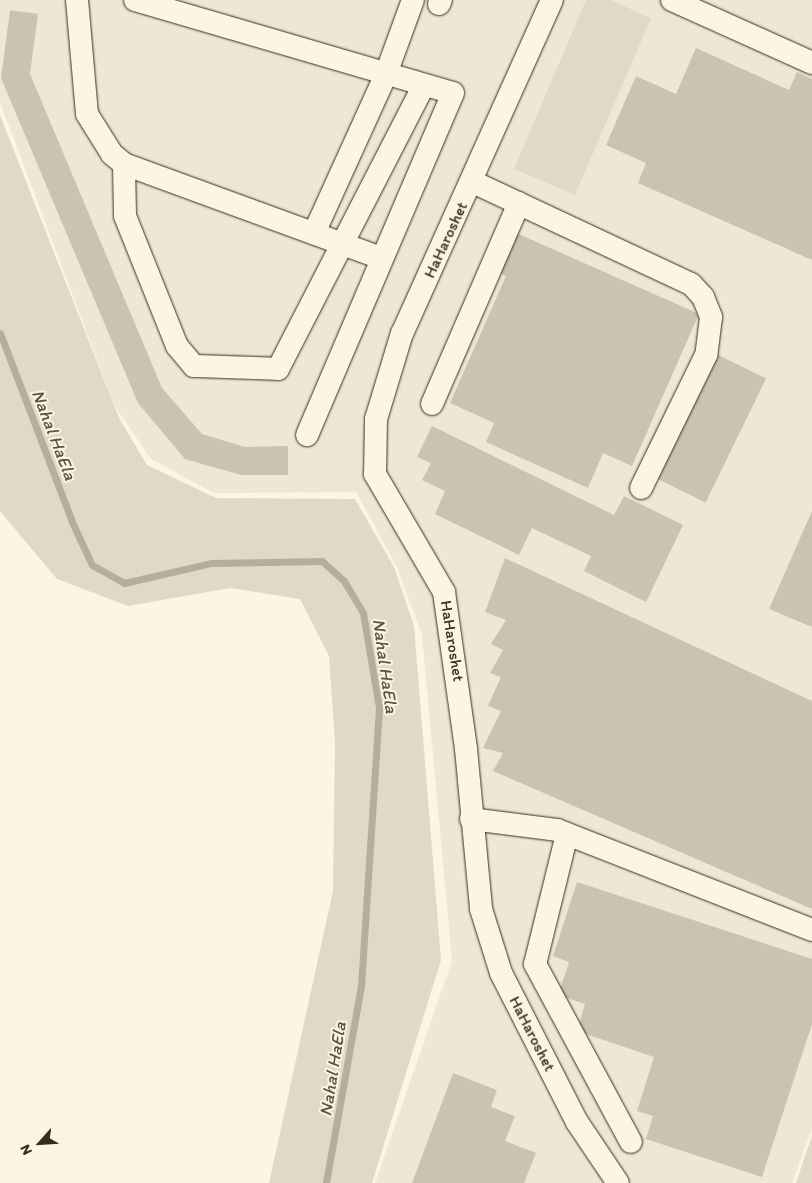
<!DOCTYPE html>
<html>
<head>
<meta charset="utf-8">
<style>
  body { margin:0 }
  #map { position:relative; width:812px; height:1183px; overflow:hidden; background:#fcf5e5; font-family:Itim,sans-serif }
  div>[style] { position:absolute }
  .built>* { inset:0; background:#eee6d6 }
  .green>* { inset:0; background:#e0d8c8 }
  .stream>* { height:7px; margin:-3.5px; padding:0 3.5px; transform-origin:3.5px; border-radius:3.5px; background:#b7ad9e }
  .building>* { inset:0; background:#ccc2b3; transform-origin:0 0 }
  .roads { filter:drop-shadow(0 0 1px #3b2a1e) drop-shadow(0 0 1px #3b2a1e) }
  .minor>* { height:22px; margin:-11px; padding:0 11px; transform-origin:11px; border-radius:11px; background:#fcf5e5 }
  span { translate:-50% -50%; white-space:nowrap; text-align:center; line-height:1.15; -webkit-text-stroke:4px #fcf5e5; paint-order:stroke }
  .street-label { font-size:16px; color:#3b2a1e }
  .water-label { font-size:18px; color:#605144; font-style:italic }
  .north { position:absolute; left:15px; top:1118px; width:50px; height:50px; -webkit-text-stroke:4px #fcf5e5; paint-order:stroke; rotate:244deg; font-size:14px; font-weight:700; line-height:20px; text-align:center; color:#3b2a1e }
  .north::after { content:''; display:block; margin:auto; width:18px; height:22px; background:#3b2a1e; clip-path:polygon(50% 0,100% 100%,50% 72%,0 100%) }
</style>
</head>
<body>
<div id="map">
  <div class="built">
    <i style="clip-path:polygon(0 0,812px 0,812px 1128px,792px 1183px,375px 1183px,452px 961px,422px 635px,397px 567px,356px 492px,214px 493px,151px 459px,114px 405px,0 102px)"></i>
  </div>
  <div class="green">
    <i style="clip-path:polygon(586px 0,610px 0,651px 18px,575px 195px,514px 169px)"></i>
    <i style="clip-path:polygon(0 115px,119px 418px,147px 465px,216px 498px,355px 499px,394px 567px,414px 626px,441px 960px,372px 1183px,269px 1183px,333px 891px,335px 743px,329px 656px,300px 599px,230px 588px,128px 606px,57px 579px,0 511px)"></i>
    <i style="clip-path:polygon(812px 1135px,812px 1183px,796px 1183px)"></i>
  </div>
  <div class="stream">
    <i style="left:0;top:333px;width:202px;rotate:69.1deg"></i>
    <i style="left:72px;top:522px;width:47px;rotate:65.1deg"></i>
    <i style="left:92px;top:565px;width:37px;rotate:29deg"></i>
    <i style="left:124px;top:583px;width:89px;rotate:-12.9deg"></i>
    <i style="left:211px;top:563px;width:111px;rotate:-1deg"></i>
    <i style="left:322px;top:561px;width:30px;rotate:42deg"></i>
    <i style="left:344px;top:581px;width:37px;rotate:59deg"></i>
    <i style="left:363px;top:613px;width:96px;rotate:80.4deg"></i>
    <i style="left:379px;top:708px;width:279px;rotate:93.7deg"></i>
    <i style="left:361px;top:986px;width:200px;rotate:100.1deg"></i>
  </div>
  <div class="building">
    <i style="clip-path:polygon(10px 10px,38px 14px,30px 74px,162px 388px,202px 434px,245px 447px,288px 446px,288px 475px,241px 475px,185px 459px,138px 403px,1px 78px)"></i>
    <i style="clip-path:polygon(696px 48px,789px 90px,797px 72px,812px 79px,812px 260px,638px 183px,646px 163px,606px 145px,636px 76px,676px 94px)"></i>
    <i style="clip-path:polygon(514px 232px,699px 314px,632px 466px,603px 453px,588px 488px,486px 442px,494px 423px,450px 403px,506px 276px,497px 272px)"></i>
    <i style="left:714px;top:353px;width:58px;height:138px;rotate:26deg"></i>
    <i style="clip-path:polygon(432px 426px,614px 515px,624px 496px,683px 525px,646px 602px,584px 571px,591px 556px,532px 528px,519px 555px,435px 514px,445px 491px,422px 480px,431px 463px,417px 457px)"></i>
    <i style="clip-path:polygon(812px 511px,812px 627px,769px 609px)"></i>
    <i style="clip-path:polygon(505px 558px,812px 701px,812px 909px,493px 771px,503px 753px,483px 748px,501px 711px,488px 706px,501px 677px,490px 673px,503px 650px,491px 644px,506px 620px,485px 612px)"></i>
    <i style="clip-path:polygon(577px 882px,812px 959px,812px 1024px,762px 1177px,646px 1139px,653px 1116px,637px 1111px,654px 1057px,577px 1031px,585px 1004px,558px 995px,569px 962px,553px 956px)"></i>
    <i style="clip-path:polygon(453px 1073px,497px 1090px,491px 1107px,515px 1116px,505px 1141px,536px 1153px,524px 1183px,412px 1183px)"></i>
  </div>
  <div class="roads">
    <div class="minor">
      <i style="left:77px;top:0;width:114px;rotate:85deg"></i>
      <i style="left:87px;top:114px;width:47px;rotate:58deg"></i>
      <i style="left:112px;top:154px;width:16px;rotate:40deg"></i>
      <i style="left:124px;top:164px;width:274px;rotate:20.1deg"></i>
      <i style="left:135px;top:0;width:331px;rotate:16.3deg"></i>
      <i style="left:453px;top:93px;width:372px;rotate:113.1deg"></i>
      <i style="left:552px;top:0;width:365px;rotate:114.2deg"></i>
      <i style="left:402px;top:333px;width:90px;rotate:106.8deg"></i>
      <i style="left:376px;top:419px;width:55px;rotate:91deg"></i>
      <i style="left:375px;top:474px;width:137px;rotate:59.7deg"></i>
      <i style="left:444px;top:592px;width:159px;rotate:82deg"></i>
      <i style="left:466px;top:749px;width:161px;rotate:84.6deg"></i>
      <i style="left:481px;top:909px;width:67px;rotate:72.6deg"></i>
      <i style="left:501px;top:973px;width:167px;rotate:63deg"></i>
      <i style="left:577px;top:1122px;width:73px;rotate:56.1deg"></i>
      <i style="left:672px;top:0;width:154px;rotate:24.2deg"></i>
      <i style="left:439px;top:4px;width:4px;rotate:-63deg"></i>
      <i style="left:124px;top:164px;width:52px;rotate:88.9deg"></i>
      <i style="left:125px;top:216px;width:140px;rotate:68.2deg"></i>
      <i style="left:177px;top:346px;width:26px;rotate:50deg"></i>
      <i style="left:194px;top:366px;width:84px;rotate:2deg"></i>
      <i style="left:278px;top:369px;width:319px;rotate:-62.8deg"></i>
      <i style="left:473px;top:182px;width:241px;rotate:25.1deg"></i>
      <i style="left:691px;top:284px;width:18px;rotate:47deg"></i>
      <i style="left:703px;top:297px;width:22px;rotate:68deg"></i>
      <i style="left:711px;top:317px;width:38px;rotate:97deg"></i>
      <i style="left:706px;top:355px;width:148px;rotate:116deg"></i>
      <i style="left:314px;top:233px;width:175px;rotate:-65.6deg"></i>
      <i style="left:386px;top:74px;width:79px;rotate:-70deg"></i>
      <i style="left:432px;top:404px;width:219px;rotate:-66.6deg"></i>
      <i style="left:471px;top:819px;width:87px;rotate:7.3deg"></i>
      <i style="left:557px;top:830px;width:274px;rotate:21.4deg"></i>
      <i style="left:567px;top:834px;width:134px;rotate:103.8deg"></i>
      <i style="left:535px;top:964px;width:202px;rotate:61.7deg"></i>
    </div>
  </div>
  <div class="street-label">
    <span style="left:446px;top:240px;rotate:-65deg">HaHaroshet</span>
    <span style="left:452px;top:641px;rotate:81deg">HaHaroshet</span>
    <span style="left:532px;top:1034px;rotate:63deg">HaHaroshet</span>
  </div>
  <div class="water-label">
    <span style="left:54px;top:435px;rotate:69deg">Nahal HaEla</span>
    <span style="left:385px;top:666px;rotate:82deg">Nahal HaEla</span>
    <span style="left:333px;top:1069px;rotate:-81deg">Nahal HaEla</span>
  </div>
  <div class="north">N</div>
</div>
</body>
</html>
